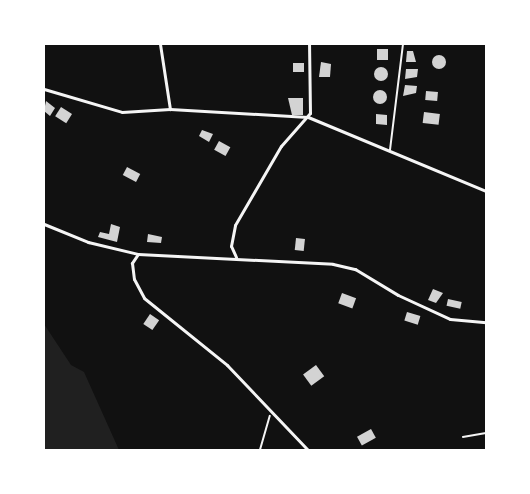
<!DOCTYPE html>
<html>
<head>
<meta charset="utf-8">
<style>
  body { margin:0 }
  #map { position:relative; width:530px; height:494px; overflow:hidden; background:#111; font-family:Mulish,sans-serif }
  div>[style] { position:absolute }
  .green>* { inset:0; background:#202020 }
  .building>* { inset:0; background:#d3d3d3; transform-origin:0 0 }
  .round { border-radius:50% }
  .path>* { height:1.5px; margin:-0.75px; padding:0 0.75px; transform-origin:0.75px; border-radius:0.75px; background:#f5f5f5 }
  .service>* { height:1.5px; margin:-0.75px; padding:0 0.75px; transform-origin:0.75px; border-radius:0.75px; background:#f5f5f5 }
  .minor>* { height:3px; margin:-1.5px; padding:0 1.5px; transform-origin:1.5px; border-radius:1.5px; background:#f5f5f5 }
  span { translate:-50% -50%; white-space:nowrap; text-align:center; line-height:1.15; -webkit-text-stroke:4.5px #fff; paint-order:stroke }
  .frame { position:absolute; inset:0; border:45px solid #fff; pointer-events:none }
</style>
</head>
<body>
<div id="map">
  <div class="green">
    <i style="clip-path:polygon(44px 324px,71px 365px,84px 372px,119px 450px,44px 450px)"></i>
  </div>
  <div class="building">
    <i style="left:377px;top:49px;width:11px;height:11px"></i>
    <i style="clip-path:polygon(407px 51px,413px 51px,416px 62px,406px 62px)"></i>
    <i class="round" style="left:432px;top:55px;width:14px;height:14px"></i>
    <i style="clip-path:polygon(321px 62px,331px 64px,330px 77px,319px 77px)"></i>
    <i style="left:293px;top:63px;width:11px;height:9px"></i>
    <i class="round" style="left:374px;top:67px;width:14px;height:14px"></i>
    <i style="clip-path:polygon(406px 69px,418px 69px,417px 77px,405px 79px)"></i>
    <i style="clip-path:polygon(405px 85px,417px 86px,416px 93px,403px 96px)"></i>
    <i class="round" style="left:373px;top:90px;width:14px;height:14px"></i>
    <i style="left:426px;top:91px;width:12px;height:9px;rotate:5deg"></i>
    <i style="clip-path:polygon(288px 98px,303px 98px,303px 115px,292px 115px)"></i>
    <i style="clip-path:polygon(46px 101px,55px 108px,50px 116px,44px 111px)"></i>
    <i style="left:61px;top:107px;width:13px;height:11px;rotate:32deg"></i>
    <i style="left:424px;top:112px;width:16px;height:11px;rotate:7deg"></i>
    <i style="clip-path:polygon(376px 114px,387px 115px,387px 125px,376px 124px)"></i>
    <i style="clip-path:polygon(202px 130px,213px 134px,209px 142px,199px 136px)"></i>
    <i style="left:219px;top:141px;width:13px;height:10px;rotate:29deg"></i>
    <i style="left:127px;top:167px;width:15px;height:9px;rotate:28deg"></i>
    <i style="clip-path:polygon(111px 224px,120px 227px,117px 242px,98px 237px,100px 232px,109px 234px)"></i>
    <i style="clip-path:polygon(148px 234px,162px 237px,161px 243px,147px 242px)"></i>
    <i style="left:296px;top:238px;width:9px;height:12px;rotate:6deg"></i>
    <i style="clip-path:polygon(433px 289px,443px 293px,436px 303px,428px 300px)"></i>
    <i style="left:342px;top:293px;width:15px;height:11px;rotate:20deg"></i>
    <i style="left:448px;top:299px;width:14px;height:7px;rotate:12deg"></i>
    <i style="left:407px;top:312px;width:14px;height:9px;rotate:17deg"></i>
    <i style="left:150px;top:314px;width:11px;height:12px;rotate:34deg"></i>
    <i style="left:316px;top:365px;width:14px;height:16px;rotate:54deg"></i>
    <i style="left:371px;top:429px;width:10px;height:16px;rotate:61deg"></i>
  </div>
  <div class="path">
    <i style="left:260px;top:450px;width:35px;rotate:-74deg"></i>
  </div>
  <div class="service">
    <i style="left:390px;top:150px;width:107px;rotate:-83deg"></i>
    <i style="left:463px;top:437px;width:23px;rotate:-10deg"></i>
  </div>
  <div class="minor">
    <i style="left:160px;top:44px;width:66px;rotate:81.3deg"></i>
    <i style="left:44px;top:89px;width:81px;rotate:16.4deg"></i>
    <i style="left:122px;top:112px;width:48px;rotate:-3.6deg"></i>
    <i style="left:170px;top:109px;width:138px;rotate:3.3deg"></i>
    <i style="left:308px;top:117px;width:193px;rotate:22.6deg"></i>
    <i style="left:44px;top:224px;width:48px;rotate:22.2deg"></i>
    <i style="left:88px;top:242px;width:51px;rotate:13.5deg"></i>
    <i style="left:138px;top:254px;width:195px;rotate:2.9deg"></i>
    <i style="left:333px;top:264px;width:23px;rotate:13deg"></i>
    <i style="left:355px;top:269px;width:50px;rotate:31.2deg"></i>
    <i style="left:398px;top:295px;width:57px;rotate:24.8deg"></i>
    <i style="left:450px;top:319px;width:36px;rotate:5deg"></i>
    <i style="left:138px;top:254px;width:11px;rotate:124deg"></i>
    <i style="left:132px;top:263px;width:16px;rotate:83deg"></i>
    <i style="left:134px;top:279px;width:21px;rotate:62deg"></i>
    <i style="left:144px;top:298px;width:107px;rotate:38.9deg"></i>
    <i style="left:227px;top:365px;width:117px;rotate:46.4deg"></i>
    <i style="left:236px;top:257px;width:12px;rotate:-114deg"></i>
    <i style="left:231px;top:246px;width:21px;rotate:-79deg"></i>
    <i style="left:235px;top:225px;width:91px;rotate:-59.8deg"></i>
    <i style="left:281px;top:146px;width:44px;rotate:-48.7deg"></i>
    <i style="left:310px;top:113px;width:69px;rotate:-90.8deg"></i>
  </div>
  <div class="frame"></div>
</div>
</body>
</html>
